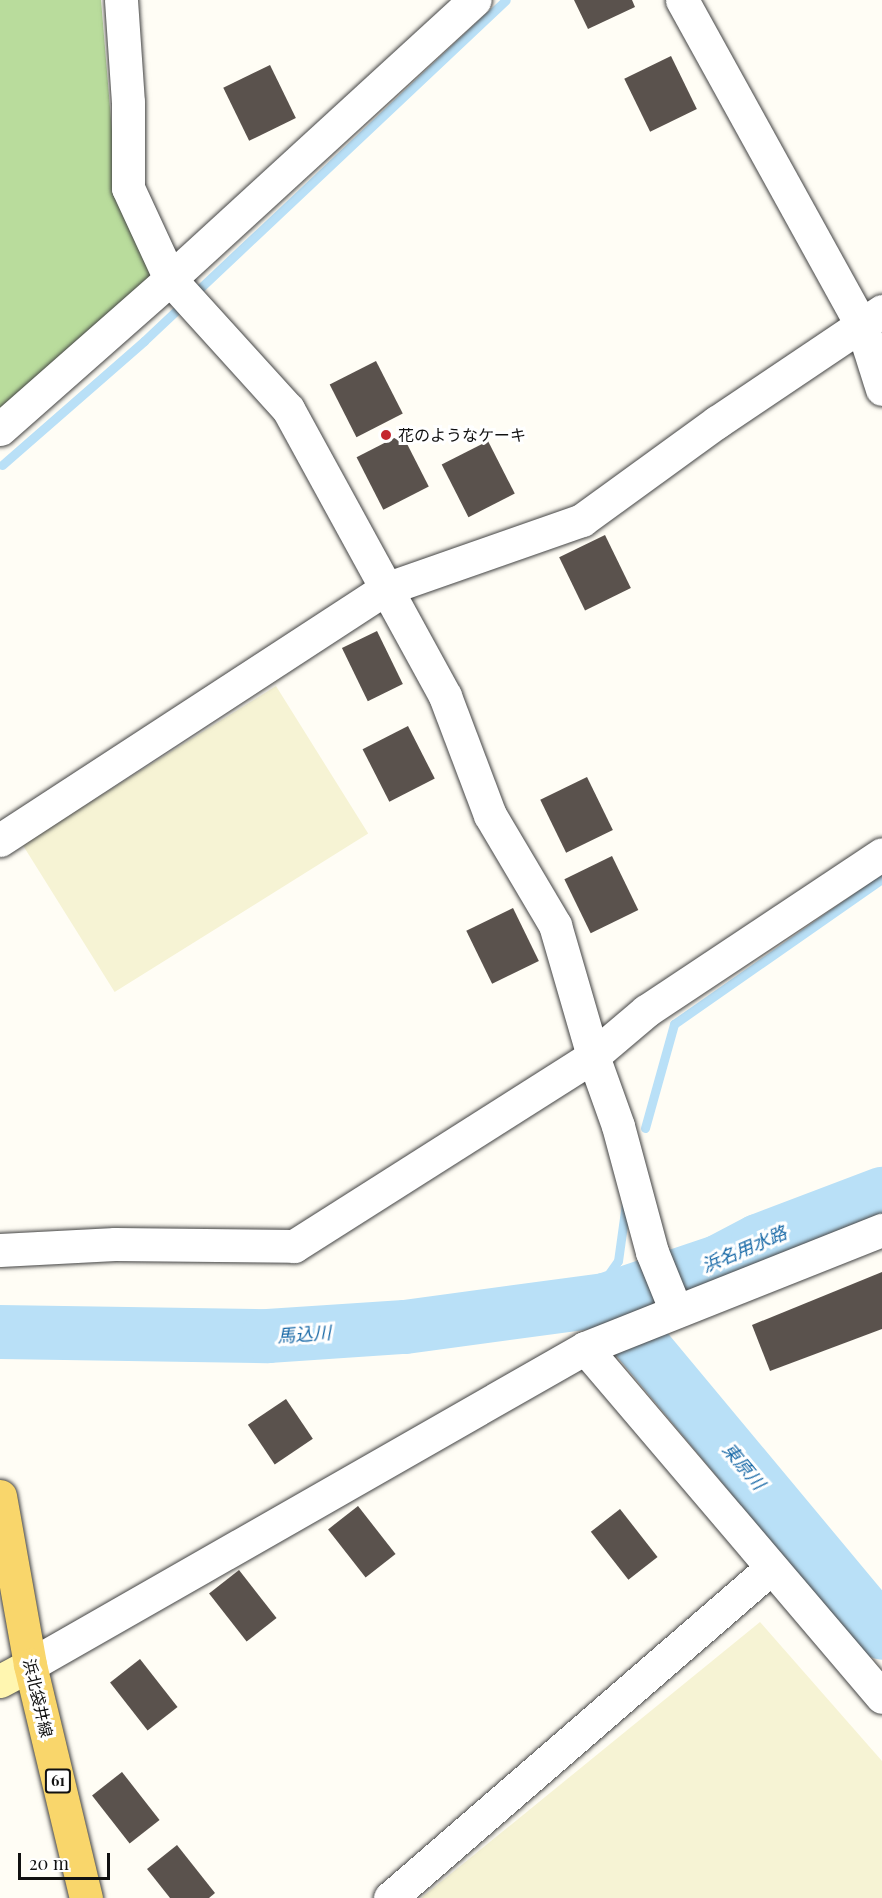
<!DOCTYPE html>
<html>
<head>
<meta charset="utf-8">
<style>
  body { margin:0 }
  #map { position:relative; width:882px; height:1898px; overflow:hidden; background:#fffdf5; font-family:"Playfair Display","Noto Sans JP",serif }
  div>[style] { position:absolute }
  .farmland>* { inset:0; background:#f6f3d4; transform-origin:0 0 }
  .forest>* { inset:0; background:#b9dc9c }
  .stream>* { height:9px; margin:-4.5px; padding:0 4.5px; transform-origin:4.5px; border-radius:4.5px; background:#b9e0f7 }
  .river>* { height:54px; margin:-27px; padding:0 27px; transform-origin:27px; border-radius:27px; background:#b9e0f7 }
  .building>* { inset:0; background:#5a524d; transform-origin:0 0 }
  .roads { filter:drop-shadow(0 0 2px #444) drop-shadow(0 0 2px #444) }
  .street>* { height:33px; margin:-16.5px; padding:0 16.5px; transform-origin:16.5px; border-radius:16.5px; background:#fff }
  .secondary>* { height:33px; margin:-16.5px; padding:0 16.5px; transform-origin:16.5px; border-radius:16.5px; background:#fff6b0 }
  .primary>* { height:33px; margin:-16.5px; padding:0 16.5px; transform-origin:16.5px; border-radius:16.5px; background:#f9d66b }
  .dots>* { width:16px; height:16px; translate:-50% -50%; box-sizing:border-box; border:3px solid #fff; border-radius:50% }
  span { translate:-50% -50%; white-space:nowrap; text-align:center; line-height:1.15; -webkit-text-stroke:6px #fff; paint-order:stroke }
  .shield-label span { padding:2px 4px; background:#fff; border:2px solid; border-radius:4px; -webkit-text-stroke-width:0 }
  .shield-label { font-size:15px; color:#111; font-weight:700 }
  .poi-label { font-size:16px; color:#111 }
  .left { translate:0 -50%; text-align:left }
  .street-label { font-size:16px; color:#111 }
  .water-label { font-size:18px; color:#1768a6; font-style:italic }
  .scale { position:absolute; left:18px; top:1853px; width:92px; height:27px; box-sizing:border-box; border:3px solid #111; border-top:0; padding-left:8px; font-size:18px; line-height:21px; white-space:nowrap; color:#111; -webkit-text-stroke:4px #fff; paint-order:stroke }
</style>
</head>
<body>
<div id="map">
  <div class="farmland">
    <i style="left:276px;top:686px;width:174px;height:299px;rotate:58deg"></i>
    <i style="clip-path:polygon(760px 1622px,882px 1761px,882px 1898px,421px 1898px)"></i>
  </div>
  <div class="forest">
    <i style="clip-path:polygon(0 0,101px 0,117px 191px,154px 275px,0 411px)"></i>
  </div>
  <div class="stream">
    <i style="left:2px;top:465px;width:189px;rotate:-41.1deg"></i>
    <i style="left:144px;top:341px;width:497px;rotate:-43.3deg"></i>
    <i style="left:645px;top:1128px;width:108px;rotate:-74.4deg"></i>
    <i style="left:674px;top:1024px;width:254px;rotate:-34.9deg"></i>
    <i style="left:605px;top:1300px;width:16px;rotate:-105deg"></i>
    <i style="left:601px;top:1285px;width:29px;rotate:-55deg"></i>
    <i style="left:618px;top:1261px;width:59px;rotate:-82.1deg"></i>
  </div>
  <div class="river">
    <i style="left:605px;top:1300px;width:433px;rotate:50.2deg"></i>
    <i style="left:0;top:1332px;width:268px;rotate:0.9deg"></i>
    <i style="left:268px;top:1336px;width:137px;rotate:-3.8deg"></i>
    <i style="left:405px;top:1327px;width:202px;rotate:-7.7deg"></i>
    <i style="left:605px;top:1300px;width:121px;rotate:-18.7deg"></i>
    <i style="left:720px;top:1261px;width:43px;rotate:-27.8deg"></i>
    <i style="left:758px;top:1241px;width:133px;rotate:-20.8deg"></i>
  </div>
  <div class="building">
    <i style="clip-path:polygon(574px 0,632px 0,635px 7px,588px 29px)"></i>
    <i style="left:671px;top:56px;width:59px;height:52px;rotate:64deg"></i>
    <i style="left:270px;top:65px;width:59px;height:52px;rotate:64deg"></i>
    <i style="left:376px;top:361px;width:59px;height:52px;rotate:63deg"></i>
    <i style="left:402px;top:434px;width:59px;height:51px;rotate:63deg"></i>
    <i style="left:488px;top:441px;width:59px;height:52px;rotate:63deg"></i>
    <i style="left:605px;top:535px;width:59px;height:51px;rotate:64deg"></i>
    <i style="left:377px;top:631px;width:59px;height:39px;rotate:64deg"></i>
    <i style="left:408px;top:726px;width:59px;height:51px;rotate:63deg"></i>
    <i style="left:587px;top:777px;width:59px;height:52px;rotate:64deg"></i>
    <i style="left:612px;top:856px;width:60px;height:53px;rotate:64deg"></i>
    <i style="left:513px;top:908px;width:59px;height:52px;rotate:64deg"></i>
    <i style="clip-path:polygon(882px 1272px,882px 1329px,770px 1371px,752px 1325px)"></i>
    <i style="left:286px;top:1399px;width:48px;height:46px;rotate:56deg"></i>
    <i style="left:358px;top:1506px;width:61px;height:38px;rotate:52deg"></i>
    <i style="left:620px;top:1509px;width:61px;height:37px;rotate:52deg"></i>
    <i style="left:239px;top:1570px;width:61px;height:38px;rotate:52deg"></i>
    <i style="left:140px;top:1659px;width:61px;height:38px;rotate:52deg"></i>
    <i style="left:122px;top:1772px;width:61px;height:38px;rotate:52deg"></i>
    <i style="clip-path:polygon(177px 1845px,215px 1893px,209px 1898px,170px 1898px,147px 1869px)"></i>
  </div>
  <div class="roads">
    <div class="street">
      <i style="left:121px;top:0;width:102px;rotate:86.1deg"></i>
      <i style="left:128px;top:102px;width:86px;rotate:90deg"></i>
      <i style="left:128px;top:188px;width:100px;rotate:65.2deg"></i>
      <i style="left:170px;top:279px;width:176px;rotate:47.8deg"></i>
      <i style="left:288px;top:409px;width:327px;rotate:61.3deg"></i>
      <i style="left:445px;top:696px;width:127px;rotate:69.3deg"></i>
      <i style="left:490px;top:815px;width:128px;rotate:59.4deg"></i>
      <i style="left:555px;top:925px;width:136px;rotate:73.8deg"></i>
      <i style="left:593px;top:1056px;width:74px;rotate:70.3deg"></i>
      <i style="left:618px;top:1126px;width:131px;rotate:74.9deg"></i>
      <i style="left:652px;top:1252px;width:64px;rotate:67.9deg"></i>
      <i style="left:682px;top:0;width:372px;rotate:61.1deg"></i>
      <i style="left:862px;top:326px;width:66px;rotate:72.4deg"></i>
      <i style="left:0;top:429px;width:227px;rotate:-41.4deg"></i>
      <i style="left:170px;top:279px;width:413px;rotate:-42.5deg"></i>
      <i style="left:0;top:840px;width:460px;rotate:-33.1deg"></i>
      <i style="left:385px;top:589px;width:209px;rotate:-19.3deg"></i>
      <i style="left:582px;top:520px;width:167px;rotate:-36deg"></i>
      <i style="left:717px;top:422px;width:199px;rotate:-33.9deg"></i>
      <i style="left:0;top:1250px;width:115px;rotate:-3deg"></i>
      <i style="left:115px;top:1244px;width:179px;rotate:0.6deg"></i>
      <i style="left:294px;top:1246px;width:354px;rotate:-32.4deg"></i>
      <i style="left:593px;top:1056px;width:70px;rotate:-40.3deg"></i>
      <i style="left:646px;top:1011px;width:283px;rotate:-33.6deg"></i>
      <i style="left:585px;top:1348px;width:458px;rotate:49.6deg"></i>
      <i style="left:30px;top:1665px;width:639px;rotate:-29.73deg"></i>
      <i style="left:585px;top:1348px;width:320px;rotate:-21.7deg"></i>
      <i style="left:390px;top:1898px;width:504px;rotate:-40.9deg"></i>
    </div>
    <div class="secondary">
      <i style="left:0;top:1681px;width:34px;rotate:-28deg"></i>
    </div>
    <div class="primary">
      <i style="left:0;top:1496px;width:172px;rotate:79.9deg"></i>
      <i style="left:30px;top:1665px;width:240px;rotate:76.5deg"></i>
    </div>
  </div>
  <div class="dots">
    <i style="left:386px;top:435px;background:#c4262e"></i>
  </div>
  <div class="shield-label">
    <span style="left:58px;top:1781px">61</span>
  </div>
  <div class="poi-label">
    <span class="left" style="left:398px;top:435px">花のようなケーキ</span>
  </div>
  <div class="street-label">
    <span style="left:38px;top:1698px;rotate:77deg">浜北袋井線</span>
  </div>
  <div class="water-label">
    <span style="left:744px;top:1249px;rotate:-23deg">浜名用水路</span>
    <span style="left:304px;top:1334px;rotate:-4deg">馬込川</span>
    <span style="left:744px;top:1466px;rotate:50deg">東原川</span>
  </div>
  <div class="scale">20 m</div>
</div>
</body>
</html>
